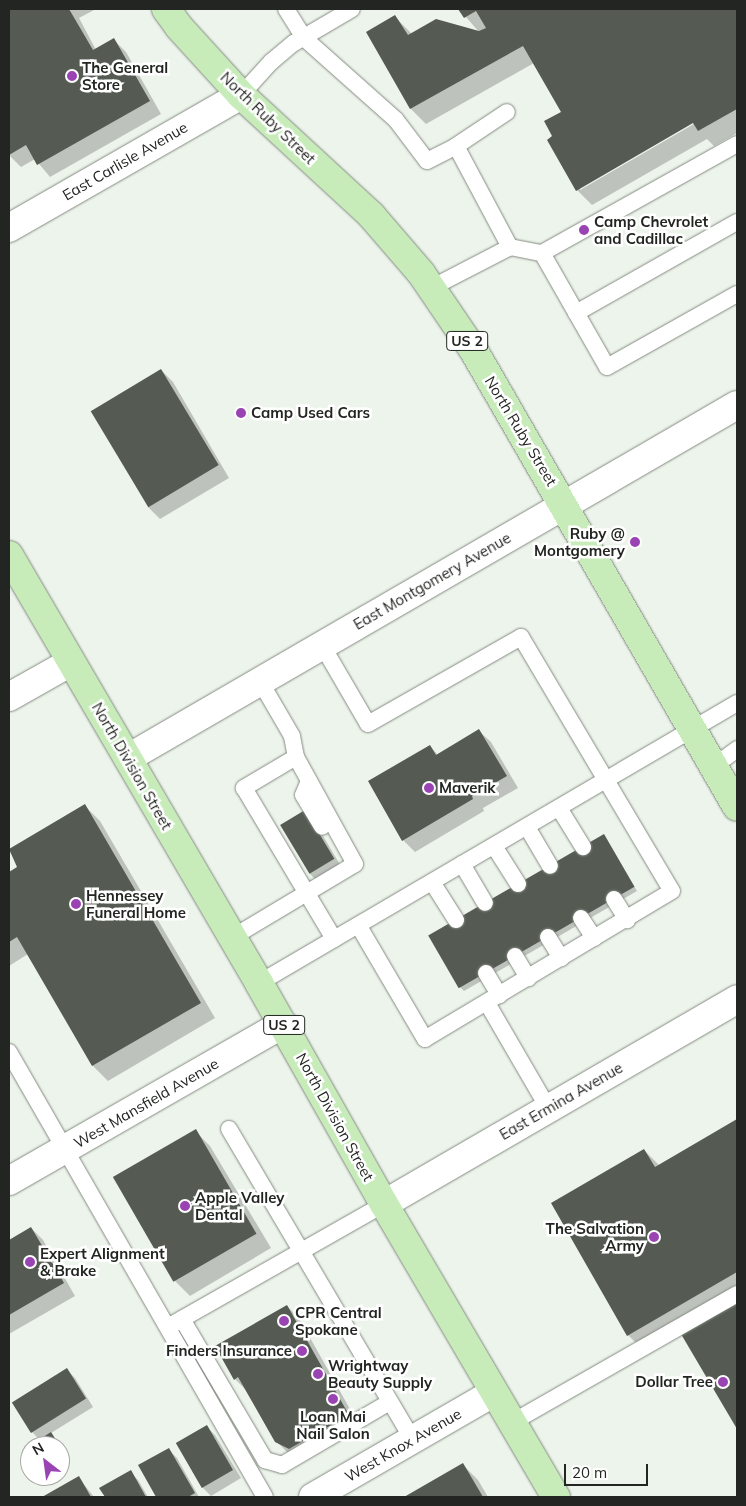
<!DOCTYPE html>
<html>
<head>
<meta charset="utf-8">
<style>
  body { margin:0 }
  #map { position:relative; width:746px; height:1506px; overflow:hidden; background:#edf4eb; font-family:Mulish,sans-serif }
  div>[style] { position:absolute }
  .shadow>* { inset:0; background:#0003 }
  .building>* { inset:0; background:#555b53; transform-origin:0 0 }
  .roads { filter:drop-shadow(0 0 1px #848b82) drop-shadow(0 0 1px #848b82) }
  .service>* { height:16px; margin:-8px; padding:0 8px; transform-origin:8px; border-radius:8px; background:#fff }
  .minor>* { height:28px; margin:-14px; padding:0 14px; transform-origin:14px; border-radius:14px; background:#fff }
  .tertiary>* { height:28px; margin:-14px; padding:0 14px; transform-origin:14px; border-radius:14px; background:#fff }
  .primary>* { height:28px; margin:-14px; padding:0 14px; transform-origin:14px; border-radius:14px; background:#c7ecba }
  .dots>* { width:14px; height:14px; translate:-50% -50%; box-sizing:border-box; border:2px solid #fff; border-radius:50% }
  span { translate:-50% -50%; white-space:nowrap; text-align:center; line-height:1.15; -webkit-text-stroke:5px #fff; paint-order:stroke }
  .shield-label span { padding:1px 4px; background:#fff; border:1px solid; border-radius:4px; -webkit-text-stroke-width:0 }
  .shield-label { font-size:14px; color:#222521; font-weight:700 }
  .poi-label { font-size:15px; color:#222521; font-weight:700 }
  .left { translate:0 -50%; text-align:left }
  .right { translate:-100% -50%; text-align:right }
  .street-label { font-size:15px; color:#222521 }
  .frame { position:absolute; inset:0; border:10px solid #222521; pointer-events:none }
  .north { position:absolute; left:20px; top:1436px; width:50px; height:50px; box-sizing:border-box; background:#fff; border:1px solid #a7a8a6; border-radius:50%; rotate:330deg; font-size:14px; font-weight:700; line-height:20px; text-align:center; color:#222521 }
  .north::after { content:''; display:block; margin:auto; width:18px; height:22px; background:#9944b2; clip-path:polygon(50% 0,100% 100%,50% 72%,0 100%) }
  .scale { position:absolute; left:564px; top:1464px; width:84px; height:22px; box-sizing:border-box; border:2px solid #222521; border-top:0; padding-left:6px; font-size:15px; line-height:18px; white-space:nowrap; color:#222521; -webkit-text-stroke:4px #fff; paint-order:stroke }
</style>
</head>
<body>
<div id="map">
  <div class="shadow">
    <i style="clip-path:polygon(9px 9px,96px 9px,79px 18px,96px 50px,114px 40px,126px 52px,161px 114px,50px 177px,35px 159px,21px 167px,9px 155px)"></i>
    <i style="clip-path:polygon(evenodd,459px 9px,737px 9px,737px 133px,714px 146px,707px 139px,592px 205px,577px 190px,554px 136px,563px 113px,534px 63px,426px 124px,411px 109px,367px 32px,395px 17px,412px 34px,479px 32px,459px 9px,698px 119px,699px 121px,580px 190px,580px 187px,698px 119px)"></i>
    <i style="clip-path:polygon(161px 370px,173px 382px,229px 478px,160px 519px,148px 507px,92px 411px)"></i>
    <i style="clip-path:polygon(479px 731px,491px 742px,518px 788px,483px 808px,484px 811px,415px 852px,403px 840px,430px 746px,438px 755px)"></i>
    <i style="clip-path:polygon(85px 806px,100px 821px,215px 1018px,108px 1081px,93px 1066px,28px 954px,9px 966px,9px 873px,19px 867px,9px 850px)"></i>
    <i style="clip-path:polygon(313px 819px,342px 868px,318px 882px,310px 874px,281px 825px)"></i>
    <i style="clip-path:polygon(604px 836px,637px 891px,464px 991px,460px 987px)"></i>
    <i style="clip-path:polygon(737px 1120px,737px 1296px,643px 1350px,628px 1335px,644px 1150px,659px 1165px)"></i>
    <i style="clip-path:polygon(195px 1131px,210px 1146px,271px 1248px,190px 1296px,175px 1281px)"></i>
    <i style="clip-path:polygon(31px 1228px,43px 1240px,75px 1296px,9px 1334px,9px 1241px)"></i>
    <i style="clip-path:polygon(737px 1303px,737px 1427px,683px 1335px)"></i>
    <i style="clip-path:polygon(287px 1306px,299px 1318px,360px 1427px,289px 1454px,276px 1441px,247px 1391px,235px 1379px)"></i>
    <i style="clip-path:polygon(67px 1370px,75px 1378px,93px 1407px,51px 1433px,66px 1455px,60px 1459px,60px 1446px,32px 1446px,40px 1440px,32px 1432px)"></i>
    <i style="clip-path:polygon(207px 1427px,215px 1435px,241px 1478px,211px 1496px,203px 1488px,178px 1444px)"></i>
    <i style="clip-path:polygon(169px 1450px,177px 1458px,199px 1497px,157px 1497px,140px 1466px)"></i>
    <i style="clip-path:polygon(463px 1465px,478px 1480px,488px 1497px,407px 1497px)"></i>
    <i style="clip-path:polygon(130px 1472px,138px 1480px,148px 1497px,106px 1497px,101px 1488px)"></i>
    <i style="clip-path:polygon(78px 1477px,94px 1497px,44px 1497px)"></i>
  </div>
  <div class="building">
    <i style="clip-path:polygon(9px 9px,69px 9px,93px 50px,114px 38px,150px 101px,37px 165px,26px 145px,9px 155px)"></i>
    <i style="clip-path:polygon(458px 9px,737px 9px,737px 109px,698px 131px,693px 123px,576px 191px,547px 140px,552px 136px,544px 121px,561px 112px,523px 46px,410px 109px,366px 32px,395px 15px,408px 35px,436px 19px,479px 31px,486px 28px,476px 11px,464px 18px)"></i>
    <i style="left:161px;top:369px;width:112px;height:82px;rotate:59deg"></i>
    <i style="clip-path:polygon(479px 729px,507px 776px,472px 796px,473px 799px,402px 841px,368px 781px,430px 745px,436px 755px)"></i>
    <i style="clip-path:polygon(85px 804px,201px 1003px,92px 1066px,17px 937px,9px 942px,9px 872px,17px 867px,9px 849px)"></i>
    <i style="left:305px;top:810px;width:57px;height:29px;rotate:59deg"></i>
    <i style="left:604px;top:834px;width:61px;height:203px;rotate:60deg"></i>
    <i style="clip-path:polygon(737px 1119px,737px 1272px,627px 1336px,551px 1203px,644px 1149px,655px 1167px)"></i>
    <i style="left:196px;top:1129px;width:121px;height:96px;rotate:60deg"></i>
    <i style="clip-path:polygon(31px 1227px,64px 1283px,9px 1315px,9px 1240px)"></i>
    <i style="clip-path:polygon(737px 1301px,737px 1429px,681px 1334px)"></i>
    <i style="clip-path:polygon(287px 1305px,349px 1415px,289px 1449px,275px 1442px,238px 1377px,234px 1380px,215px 1346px)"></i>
    <i style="left:67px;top:1368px;width:36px;height:65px;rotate:58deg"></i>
    <i style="left:207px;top:1425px;width:52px;height:36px;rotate:60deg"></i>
    <i style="clip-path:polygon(51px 1432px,63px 1451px,60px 1453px,60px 1446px,30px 1446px,30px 1462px,22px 1451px)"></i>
    <i style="clip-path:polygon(169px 1448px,195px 1493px,188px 1497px,156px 1497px,138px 1465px)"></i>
    <i style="clip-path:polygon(463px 1463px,483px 1497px,404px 1497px)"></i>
    <i style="clip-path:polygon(131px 1470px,146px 1497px,105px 1497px,99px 1488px)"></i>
    <i style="clip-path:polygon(79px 1476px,91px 1497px,42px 1497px)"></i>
  </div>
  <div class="roads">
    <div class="service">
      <i style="left:286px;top:9px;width:34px;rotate:58deg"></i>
      <i style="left:304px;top:38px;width:123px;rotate:41.7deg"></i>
      <i style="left:396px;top:120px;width:51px;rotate:52.9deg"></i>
      <i style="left:427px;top:161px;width:33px;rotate:-27deg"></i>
      <i style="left:456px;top:146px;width:61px;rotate:-33.7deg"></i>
      <i style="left:241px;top:95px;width:45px;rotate:-47.7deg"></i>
      <i style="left:271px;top:62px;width:30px;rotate:-40deg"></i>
      <i style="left:294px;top:43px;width:67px;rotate:-30.4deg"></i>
      <i style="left:456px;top:146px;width:115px;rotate:61.9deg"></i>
      <i style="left:542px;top:253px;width:131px;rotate:60.3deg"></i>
      <i style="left:607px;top:367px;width:149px;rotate:-29.3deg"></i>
      <i style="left:431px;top:288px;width:89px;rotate:-27.4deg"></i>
      <i style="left:510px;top:247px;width:33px;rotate:11deg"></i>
      <i style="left:542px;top:253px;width:223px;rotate:-29.2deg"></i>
      <i style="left:576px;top:313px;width:185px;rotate:-29.5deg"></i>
      <i style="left:322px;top:645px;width:91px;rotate:59.8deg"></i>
      <i style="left:368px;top:724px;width:176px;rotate:-29.6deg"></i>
      <i style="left:521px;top:637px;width:295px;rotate:59.3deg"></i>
      <i style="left:672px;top:891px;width:288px;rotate:149.1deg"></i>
      <i style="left:425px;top:1039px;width:132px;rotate:-120.4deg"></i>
      <i style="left:296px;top:757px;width:61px;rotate:149.2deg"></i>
      <i style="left:244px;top:788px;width:176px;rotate:59.2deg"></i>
      <i style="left:714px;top:766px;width:29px;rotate:-36deg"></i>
      <i style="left:309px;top:781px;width:15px;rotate:113deg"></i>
      <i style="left:303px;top:795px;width:37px;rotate:59deg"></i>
      <i style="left:559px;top:808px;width:46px;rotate:58.4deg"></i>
      <i style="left:527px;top:827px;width:45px;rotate:59.5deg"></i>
      <i style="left:494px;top:846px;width:45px;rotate:57.7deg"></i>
      <i style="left:462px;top:864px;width:45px;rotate:59.5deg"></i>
      <i style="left:432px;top:882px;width:45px;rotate:57.7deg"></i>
      <i style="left:614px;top:899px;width:25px;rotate:58deg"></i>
      <i style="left:581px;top:918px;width:24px;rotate:57deg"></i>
      <i style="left:233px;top:937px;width:142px;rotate:-30.9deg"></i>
      <i style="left:355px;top:864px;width:122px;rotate:-118.9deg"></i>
      <i style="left:296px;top:757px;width:21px;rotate:-101deg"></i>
      <i style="left:292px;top:736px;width:64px;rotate:-120.2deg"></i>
      <i style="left:548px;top:937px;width:25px;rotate:58deg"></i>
      <i style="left:515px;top:956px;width:26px;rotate:59deg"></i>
      <i style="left:486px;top:973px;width:26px;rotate:59deg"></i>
      <i style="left:259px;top:983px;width:554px;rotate:-30.36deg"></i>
      <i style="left:487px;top:1003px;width:121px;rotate:59.8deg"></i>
      <i style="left:9px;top:1052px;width:513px;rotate:60.09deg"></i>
      <i style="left:229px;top:1129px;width:361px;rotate:59.4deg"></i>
      <i style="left:182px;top:1319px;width:164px;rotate:59.5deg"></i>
      <i style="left:265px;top:1460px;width:18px;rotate:16deg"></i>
      <i style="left:282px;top:1465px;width:125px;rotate:-30.3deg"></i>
      <i style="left:173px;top:1324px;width:243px;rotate:-29.6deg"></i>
      <i style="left:511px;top:1423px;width:260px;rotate:-29.7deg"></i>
    </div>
    <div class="minor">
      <i style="left:9px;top:228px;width:267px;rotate:-29.8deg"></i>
      <i style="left:9px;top:697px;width:71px;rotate:-29.4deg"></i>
      <i style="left:9px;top:1181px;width:316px;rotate:-29.8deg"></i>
      <i style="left:384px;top:1204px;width:408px;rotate:-30.1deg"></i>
      <i style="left:313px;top:1497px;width:208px;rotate:-30deg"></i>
    </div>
    <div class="tertiary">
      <i style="left:128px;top:758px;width:704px;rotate:-30.1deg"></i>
    </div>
    <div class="primary">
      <i style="left:166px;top:9px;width:22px;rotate:54deg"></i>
      <i style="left:179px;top:27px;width:92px;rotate:47.6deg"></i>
      <i style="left:241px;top:95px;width:177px;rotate:42.7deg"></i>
      <i style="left:371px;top:215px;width:77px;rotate:49.2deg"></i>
      <i style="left:421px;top:273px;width:94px;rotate:55.8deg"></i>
      <i style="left:474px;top:351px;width:526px;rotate:60.03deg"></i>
      <i style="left:9px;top:555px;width:496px;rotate:59.7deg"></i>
      <i style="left:259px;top:983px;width:254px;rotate:60.5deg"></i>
      <i style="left:384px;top:1204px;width:340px;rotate:59.6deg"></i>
    </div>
  </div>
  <div class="dots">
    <i style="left:72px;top:76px;background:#9944b2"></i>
    <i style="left:584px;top:230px;background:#9944b2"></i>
    <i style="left:241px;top:413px;background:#9944b2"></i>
    <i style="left:635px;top:542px;background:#9944b2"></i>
    <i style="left:429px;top:788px;background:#9944b2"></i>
    <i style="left:76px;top:904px;background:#9944b2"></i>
    <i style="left:185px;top:1206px;background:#9944b2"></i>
    <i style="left:654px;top:1237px;background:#9944b2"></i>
    <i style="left:30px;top:1262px;background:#9944b2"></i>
    <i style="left:284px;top:1321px;background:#9944b2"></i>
    <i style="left:302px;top:1351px;background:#9944b2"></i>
    <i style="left:318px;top:1374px;background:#9944b2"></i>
    <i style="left:723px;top:1382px;background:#9944b2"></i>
    <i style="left:333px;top:1399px;background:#9944b2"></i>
  </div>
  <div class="shield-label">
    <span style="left:467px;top:341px">US 2</span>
    <span style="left:284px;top:1025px">US 2</span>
  </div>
  <div class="poi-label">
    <span class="left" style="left:82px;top:76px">The General<br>Store</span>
    <span class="left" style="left:594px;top:230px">Camp Chevrolet<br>and Cadillac</span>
    <span class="left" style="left:251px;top:413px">Camp Used Cars</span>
    <span class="right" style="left:625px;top:542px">Ruby @<br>Montgomery</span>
    <span class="left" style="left:439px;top:788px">Maverik</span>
    <span class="left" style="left:86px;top:904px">Hennessey<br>Funeral Home</span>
    <span class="left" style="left:195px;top:1206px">Apple Valley<br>Dental</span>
    <span class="right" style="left:644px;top:1237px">The Salvation<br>Army</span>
    <span class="left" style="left:40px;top:1262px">Expert Alignment<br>&amp; Brake</span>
    <span class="left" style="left:295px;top:1321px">CPR Central<br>Spokane</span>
    <span class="right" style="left:292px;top:1351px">Finders Insurance</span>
    <span class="left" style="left:328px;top:1374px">Wrightway<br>Beauty Supply</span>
    <span class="right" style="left:713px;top:1382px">Dollar Tree</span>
    <span style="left:333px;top:1425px">Loan Mai<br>Nail Salon</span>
  </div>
  <div class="street-label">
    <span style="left:268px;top:118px;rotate:44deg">North Ruby Street</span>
    <span style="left:125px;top:161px;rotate:-30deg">East Carlisle Avenue</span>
    <span style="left:521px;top:431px;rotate:59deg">North Ruby Street</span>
    <span style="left:432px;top:581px;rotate:-30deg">East Montgomery Avenue</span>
    <span style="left:132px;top:766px;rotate:60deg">North Division Street</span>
    <span style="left:561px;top:1101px;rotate:-30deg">East Ermina Avenue</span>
    <span style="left:146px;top:1103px;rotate:-30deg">West Mansfield Avenue</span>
    <span style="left:335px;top:1117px;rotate:61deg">North Division Street</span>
    <span style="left:403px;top:1445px;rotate:-30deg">West Knox Avenue</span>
  </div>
  <div class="frame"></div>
  <div class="north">N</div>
  <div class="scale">20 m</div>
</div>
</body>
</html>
